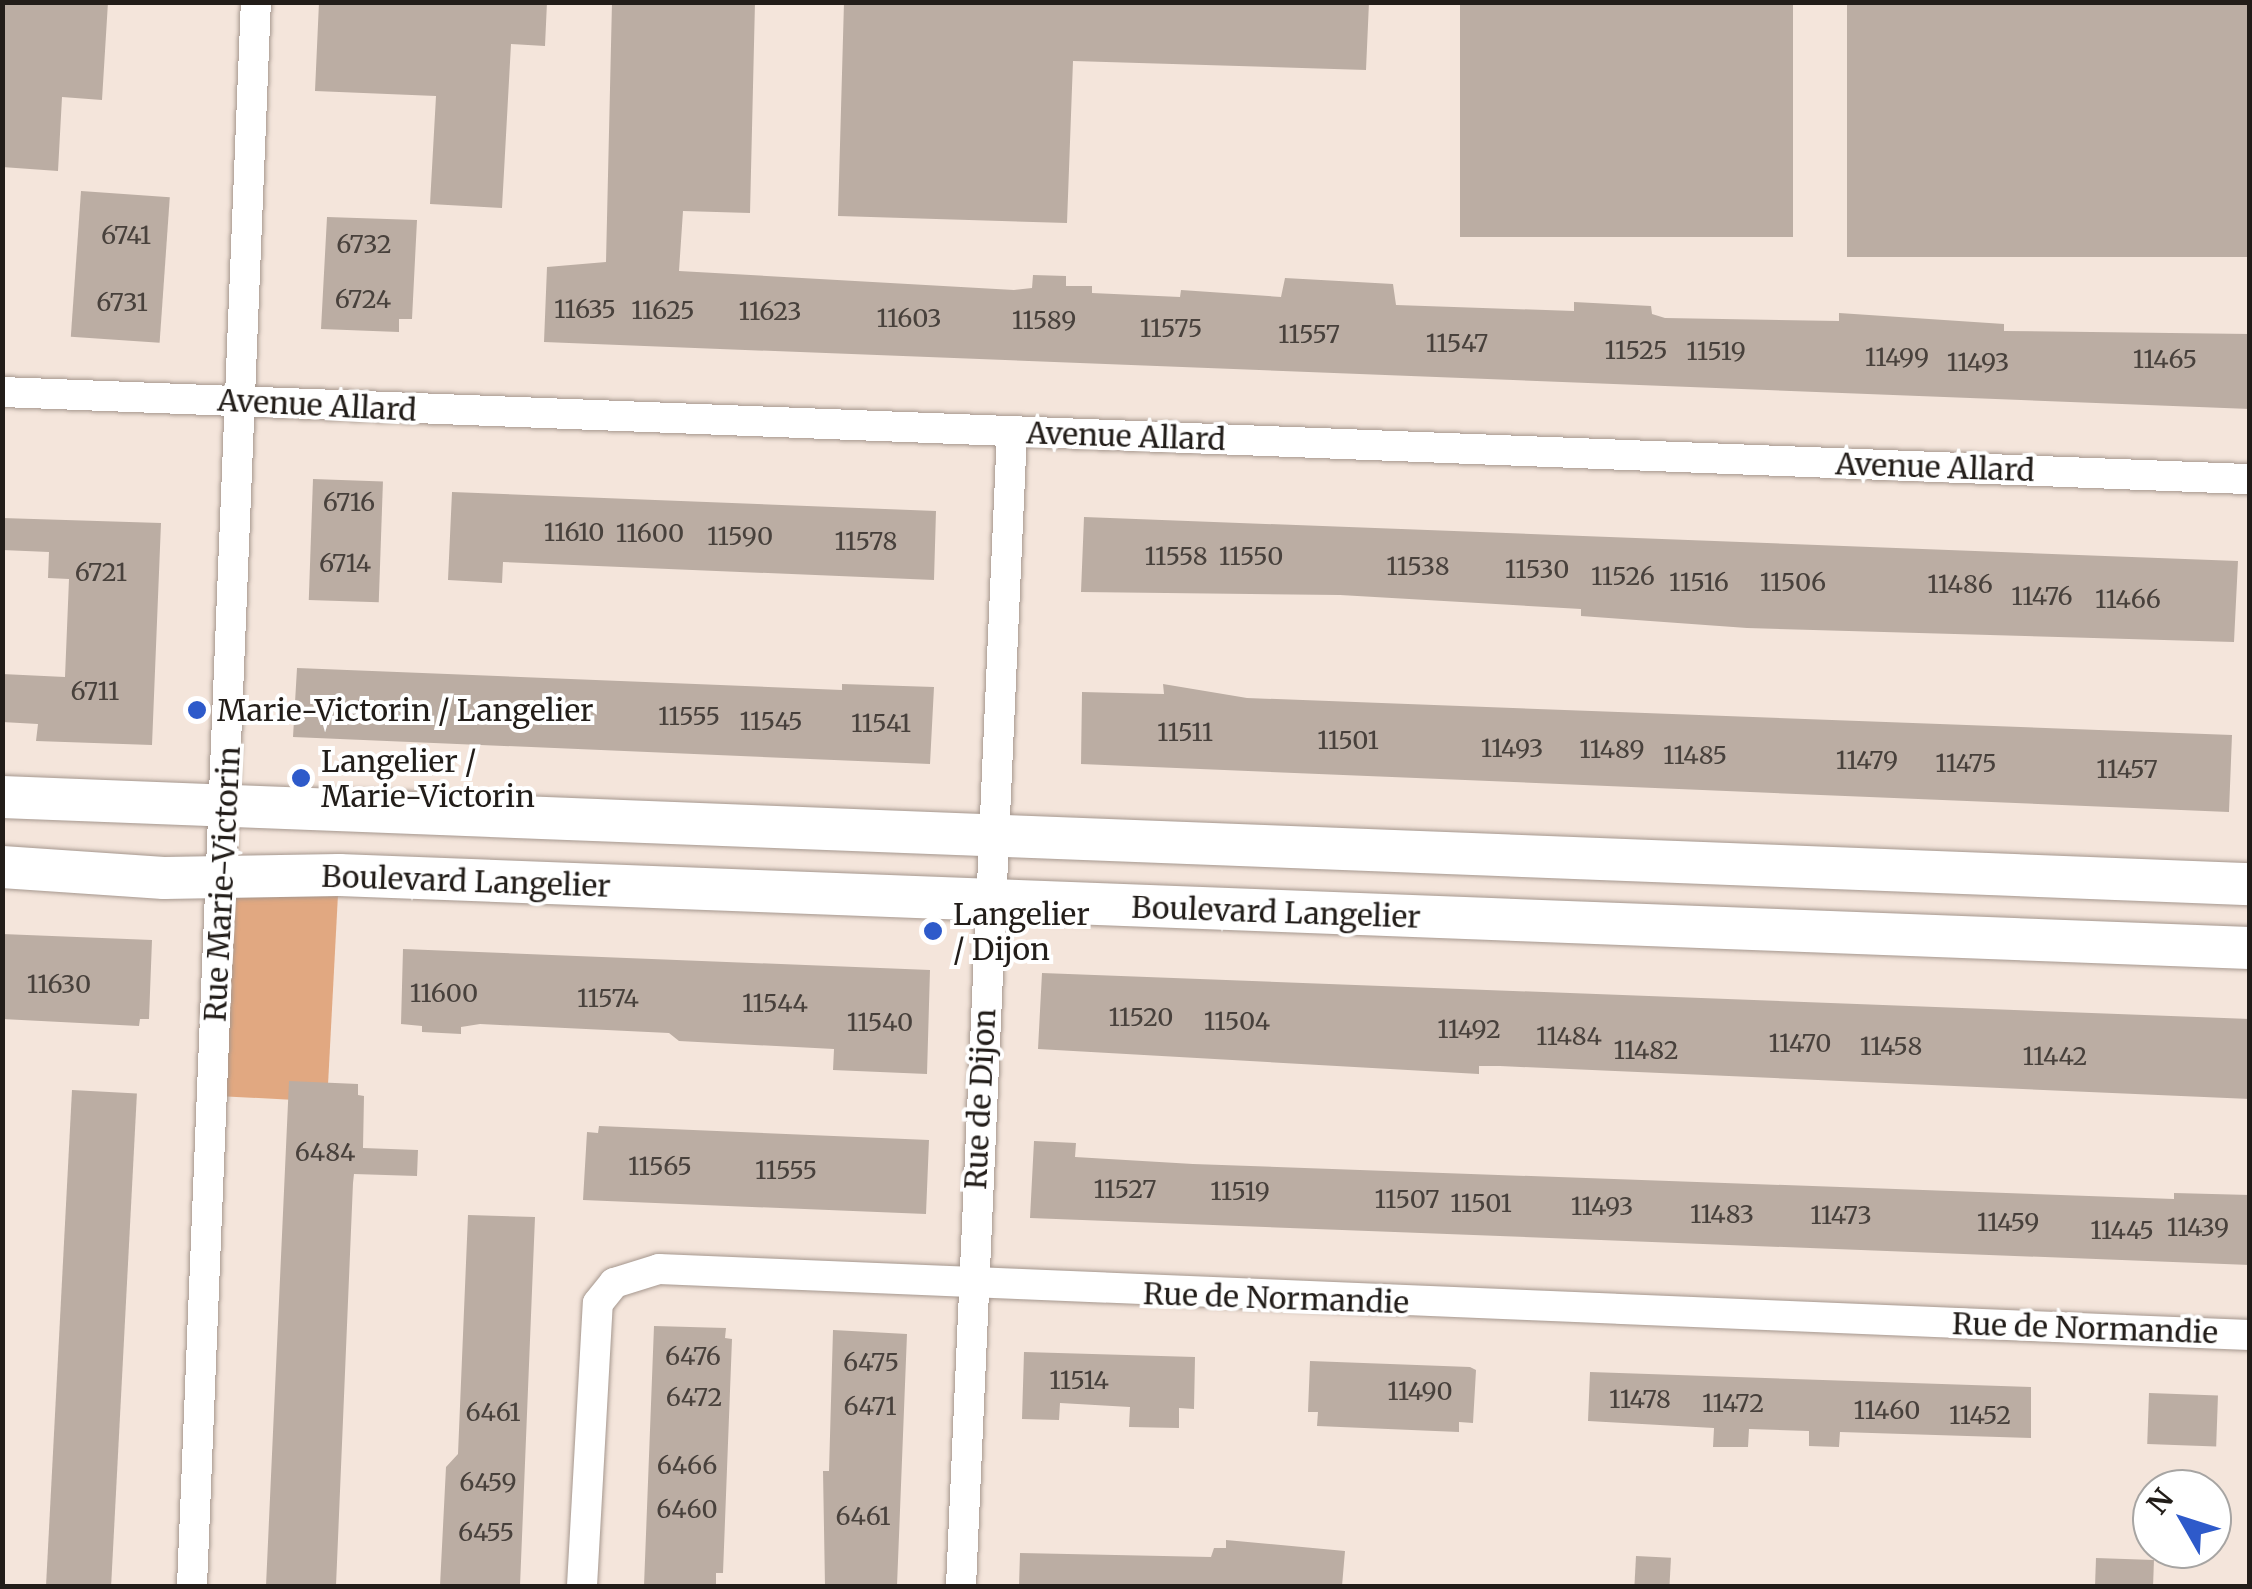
<!DOCTYPE html>
<html>
<head>
<meta charset="utf-8">
<style>
  body { margin:0 }
  #map { position:relative; width:2252px; height:1589px; overflow:hidden; background:#f4e5db; font-family:Merriweather,serif }
  div>[style] { position:absolute }
  .green>* { inset:0; background:#e1a881; transform-origin:0 0 }
  .building>* { inset:0; background:#bbada3; transform-origin:0 0 }
  .roads { filter:drop-shadow(0 0 2px #a5978e) drop-shadow(0 0 2px #a5978e) }
  .minor>* { height:30px; margin:-15px; padding:0 15px; transform-origin:15px; border-radius:15px; background:#fff }
  .secondary>* { height:42px; margin:-21px; padding:0 21px; transform-origin:21px; border-radius:21px; background:#fff }
  .dots>* { width:28px; height:28px; translate:-50% -50%; box-sizing:border-box; border:5px solid #fff; border-radius:50% }
  span { translate:-50% -50%; white-space:nowrap; text-align:center; line-height:1.15; -webkit-text-stroke:8px #fff; paint-order:stroke }
  .number-label { font-size:25px; color:#48413c }
  .number-label span { -webkit-text-stroke-width:0 }
  .street-label { font-size:30px; color:#221d19 }
  .poi-label { font-size:30px; color:#221d19 }
  .left { translate:0 -50%; text-align:left }
  .frame { position:absolute; inset:0; border:5px solid #221d19; pointer-events:none }
  .north { position:absolute; left:2132px; top:1469px; width:100px; height:100px; box-sizing:border-box; background:#fff; border:2px solid #a7a5a3; border-radius:50%; rotate:309deg; font-size:28px; font-weight:700; line-height:40px; text-align:center; color:#221d19 }
  .north::after { content:''; display:block; margin:auto; width:35px; height:45px; background:#2e5aca; clip-path:polygon(50% 0,100% 100%,50% 72%,0 100%) }
</style>
</head>
<body>
<div id="map">
  <div class="green">
    <i style="left:339px;top:875px;width:227px;height:120px;rotate:93deg"></i>
  </div>
  <div class="building">
    <i style="clip-path:polygon(2px 2px,108px 2px,102px 100px,62px 97px,58px 171px,2px 167px)"></i>
    <i style="clip-path:polygon(319px 2px,547px 2px,545px 46px,511px 44px,502px 208px,430px 204px,436px 96px,315px 91px)"></i>
    <i style="clip-path:polygon(612px 2px,755px 2px,750px 213px,683px 211px,679px 271px,1014px 290px,1032px 288px,1033px 275px,1066px 276px,1066px 286px,1092px 286px,1092px 293px,1180px 297px,1181px 290px,1281px 297px,1285px 278px,1393px 284px,1396px 305px,1574px 311px,1574px 302px,1651px 306px,1652px 314px,1665px 318px,1839px 321px,1839px 313px,2004px 324px,2004px 331px,2250px 334px,2250px 409px,544px 342px,547px 267px,606px 262px)"></i>
    <i style="clip-path:polygon(844px 2px,1369px 2px,1366px 70px,1073px 61px,1067px 223px,838px 216px)"></i>
    <i style="left:1460px;top:2px;width:333px;height:235px"></i>
    <i style="left:1847px;top:2px;width:403px;height:255px"></i>
    <i style="left:81px;top:191px;width:89px;height:146px;rotate:4deg"></i>
    <i style="clip-path:polygon(327px 217px,417px 220px,412px 319px,399px 319px,399px 332px,321px 329px)"></i>
    <i style="left:313px;top:479px;width:70px;height:121px;rotate:2deg"></i>
    <i style="clip-path:polygon(452px 492px,936px 511px,934px 580px,503px 562px,502px 583px,448px 580px)"></i>
    <i style="clip-path:polygon(1084px 517px,2238px 561px,2234px 642px,1747px 628px,1581px 616px,1581px 609px,1340px 595px,1081px 592px)"></i>
    <i style="clip-path:polygon(2px 518px,161px 523px,152px 745px,36px 741px,38px 724px,2px 722px,2px 674px,65px 677px,69px 579px,48px 578px,49px 552px,2px 550px)"></i>
    <i style="clip-path:polygon(297px 668px,842px 690px,842px 684px,934px 687px,930px 764px,293px 737px)"></i>
    <i style="clip-path:polygon(1163px 684px,1247px 698px,2232px 735px,2229px 812px,1081px 764px,1082px 692px,1164px 694px)"></i>
    <i style="clip-path:polygon(2px 934px,152px 940px,149px 1019px,140px 1019px,139px 1026px,2px 1019px)"></i>
    <i style="clip-path:polygon(403px 949px,930px 970px,927px 1074px,833px 1070px,834px 1049px,679px 1041px,669px 1033px,480px 1024px,461px 1027px,461px 1034px,422px 1032px,422px 1026px,401px 1024px)"></i>
    <i style="clip-path:polygon(1042px 973px,2250px 1019px,2250px 1099px,1500px 1066px,1479px 1066px,1479px 1074px,1038px 1049px)"></i>
    <i style="clip-path:polygon(289px 1081px,358px 1084px,358px 1095px,364px 1096px,363px 1148px,418px 1150px,417px 1176px,354px 1174px,353px 1183px,336px 1586px,266px 1586px)"></i>
    <i style="left:72px;top:1090px;width:65px;height:497px;rotate:3deg"></i>
    <i style="clip-path:polygon(599px 1126px,929px 1140px,926px 1214px,583px 1200px,587px 1132px,598px 1133px)"></i>
    <i style="clip-path:polygon(1034px 1141px,1076px 1143px,1075px 1157px,1193px 1164px,2174px 1199px,2174px 1193px,2250px 1195px,2250px 1265px,1030px 1218px)"></i>
    <i style="clip-path:polygon(468px 1215px,535px 1217px,520px 1586px,440px 1586px,446px 1467px,458px 1454px)"></i>
    <i style="clip-path:polygon(654px 1326px,726px 1328px,725px 1338px,732px 1339px,723px 1573px,716px 1573px,716px 1586px,644px 1586px)"></i>
    <i style="clip-path:polygon(833px 1330px,907px 1334px,897px 1586px,825px 1586px,823px 1471px,829px 1471px)"></i>
    <i style="clip-path:polygon(1024px 1352px,1195px 1357px,1194px 1409px,1179px 1408px,1179px 1428px,1129px 1427px,1130px 1407px,1060px 1403px,1059px 1420px,1022px 1419px)"></i>
    <i style="clip-path:polygon(1310px 1361px,1470px 1367px,1476px 1370px,1473px 1423px,1459px 1422px,1459px 1432px,1317px 1426px,1318px 1412px,1308px 1412px)"></i>
    <i style="clip-path:polygon(1590px 1372px,2031px 1387px,2031px 1438px,1840px 1432px,1839px 1447px,1809px 1446px,1809px 1431px,1749px 1429px,1748px 1447px,1713px 1447px,1714px 1428px,1588px 1421px)"></i>
    <i style="left:2149px;top:1393px;width:69px;height:51px;rotate:2deg"></i>
    <i style="clip-path:polygon(1226px 1540px,1345px 1551px,1342px 1586px,1019px 1586px,1020px 1553px,1211px 1557px,1214px 1548px,1226px 1548px)"></i>
    <i style="left:1636px;top:1556px;width:35px;height:30px;rotate:3deg"></i>
    <i style="left:2096px;top:1558px;width:58px;height:28px;rotate:2deg"></i>
  </div>
  <div class="roads">
    <div class="minor">
      <i style="left:2px;top:392px;width:2250px;rotate:2.22deg"></i>
      <i style="left:192px;top:1586px;width:1585px;rotate:-87.69deg"></i>
      <i style="left:582px;top:1586px;width:283px;rotate:-86.8deg"></i>
      <i style="left:598px;top:1303px;width:26px;rotate:-51deg"></i>
      <i style="left:614px;top:1283px;width:47px;rotate:-17.3deg"></i>
      <i style="left:659px;top:1269px;width:1592px;rotate:2.38deg"></i>
      <i style="left:961px;top:1586px;width:1155px;rotate:-87.47deg"></i>
    </div>
    <div class="secondary">
      <i style="left:2px;top:797px;width:2250px;rotate:2.22deg"></i>
      <i style="left:2px;top:867px;width:162px;rotate:3.9deg"></i>
      <i style="left:164px;top:878px;width:175px;rotate:-1deg"></i>
      <i style="left:339px;top:875px;width:1912px;rotate:2.19deg"></i>
    </div>
  </div>
  <div class="dots">
    <i style="left:197px;top:710px;background:#2e5aca"></i>
    <i style="left:301px;top:778px;background:#2e5aca"></i>
    <i style="left:933px;top:931px;background:#2e5aca"></i>
  </div>
  <div class="number-label">
    <span style="left:126px;top:235px">6741</span>
    <span style="left:364px;top:244px">6732</span>
    <span style="left:363px;top:299px">6724</span>
    <span style="left:122px;top:302px">6731</span>
    <span style="left:585px;top:309px">11635</span>
    <span style="left:663px;top:310px">11625</span>
    <span style="left:770px;top:311px">11623</span>
    <span style="left:909px;top:318px">11603</span>
    <span style="left:1044px;top:320px">11589</span>
    <span style="left:1171px;top:328px">11575</span>
    <span style="left:1309px;top:334px">11557</span>
    <span style="left:1457px;top:343px">11547</span>
    <span style="left:1636px;top:350px">11525</span>
    <span style="left:1716px;top:351px">11519</span>
    <span style="left:1897px;top:357px">11499</span>
    <span style="left:2165px;top:359px">11465</span>
    <span style="left:1978px;top:362px">11493</span>
    <span style="left:349px;top:502px">6716</span>
    <span style="left:574px;top:532px">11610</span>
    <span style="left:650px;top:533px">11600</span>
    <span style="left:740px;top:536px">11590</span>
    <span style="left:866px;top:541px">11578</span>
    <span style="left:1176px;top:556px">11558</span>
    <span style="left:1251px;top:556px">11550</span>
    <span style="left:345px;top:563px">6714</span>
    <span style="left:1418px;top:566px">11538</span>
    <span style="left:1537px;top:569px">11530</span>
    <span style="left:101px;top:572px">6721</span>
    <span style="left:1623px;top:576px">11526</span>
    <span style="left:1699px;top:582px">11516</span>
    <span style="left:1793px;top:582px">11506</span>
    <span style="left:1960px;top:584px">11486</span>
    <span style="left:2042px;top:596px">11476</span>
    <span style="left:2128px;top:599px">11466</span>
    <span style="left:95px;top:691px">6711</span>
    <span style="left:689px;top:716px">11555</span>
    <span style="left:771px;top:721px">11545</span>
    <span style="left:881px;top:723px">11541</span>
    <span style="left:1185px;top:732px">11511</span>
    <span style="left:1348px;top:740px">11501</span>
    <span style="left:1512px;top:748px">11493</span>
    <span style="left:1612px;top:749px">11489</span>
    <span style="left:1695px;top:755px">11485</span>
    <span style="left:1867px;top:760px">11479</span>
    <span style="left:1966px;top:763px">11475</span>
    <span style="left:2127px;top:769px">11457</span>
    <span style="left:59px;top:984px">11630</span>
    <span style="left:444px;top:993px">11600</span>
    <span style="left:608px;top:998px">11574</span>
    <span style="left:775px;top:1003px">11544</span>
    <span style="left:1141px;top:1017px">11520</span>
    <span style="left:1237px;top:1021px">11504</span>
    <span style="left:880px;top:1022px">11540</span>
    <span style="left:1469px;top:1029px">11492</span>
    <span style="left:1569px;top:1036px">11484</span>
    <span style="left:1800px;top:1043px">11470</span>
    <span style="left:1891px;top:1046px">11458</span>
    <span style="left:1646px;top:1050px">11482</span>
    <span style="left:2055px;top:1056px">11442</span>
    <span style="left:325px;top:1152px">6484</span>
    <span style="left:660px;top:1166px">11565</span>
    <span style="left:786px;top:1170px">11555</span>
    <span style="left:1125px;top:1189px">11527</span>
    <span style="left:1240px;top:1191px">11519</span>
    <span style="left:1407px;top:1199px">11507</span>
    <span style="left:1481px;top:1203px">11501</span>
    <span style="left:1602px;top:1206px">11493</span>
    <span style="left:1722px;top:1214px">11483</span>
    <span style="left:1841px;top:1215px">11473</span>
    <span style="left:2008px;top:1222px">11459</span>
    <span style="left:2198px;top:1227px">11439</span>
    <span style="left:2122px;top:1230px">11445</span>
    <span style="left:693px;top:1356px">6476</span>
    <span style="left:871px;top:1362px">6475</span>
    <span style="left:1079px;top:1380px">11514</span>
    <span style="left:1420px;top:1391px">11490</span>
    <span style="left:694px;top:1397px">6472</span>
    <span style="left:1640px;top:1399px">11478</span>
    <span style="left:1733px;top:1403px">11472</span>
    <span style="left:870px;top:1406px">6471</span>
    <span style="left:1887px;top:1410px">11460</span>
    <span style="left:493px;top:1412px">6461</span>
    <span style="left:1980px;top:1415px">11452</span>
    <span style="left:687px;top:1465px">6466</span>
    <span style="left:488px;top:1482px">6459</span>
    <span style="left:687px;top:1509px">6460</span>
    <span style="left:863px;top:1516px">6461</span>
    <span style="left:486px;top:1532px">6455</span>
  </div>
  <div class="street-label">
    <span style="left:317px;top:405px;rotate:3deg">Avenue Allard</span>
    <span style="left:1126px;top:436px;rotate:2deg">Avenue Allard</span>
    <span style="left:1935px;top:467px;rotate:2deg">Avenue Allard</span>
    <span style="left:466px;top:881px;rotate:2deg">Boulevard Langelier</span>
    <span style="left:222px;top:884px;rotate:-87deg">Rue Marie-Victorin</span>
    <span style="left:1276px;top:912px;rotate:2deg">Boulevard Langelier</span>
    <span style="left:980px;top:1099px;rotate:-87deg">Rue de Dijon</span>
    <span style="left:1276px;top:1298px;rotate:2deg">Rue de Normandie</span>
    <span style="left:2085px;top:1328px;rotate:2deg">Rue de Normandie</span>
  </div>
  <div class="poi-label">
    <span class="left" style="left:217px;top:710px">Marie-Victorin / Langelier</span>
    <span class="left" style="left:321px;top:778px">Langelier /<br>Marie-Victorin</span>
    <span class="left" style="left:953px;top:931px">Langelier<br>/ Dijon</span>
  </div>
  <div class="frame"></div>
  <div class="north">N</div>
</div>
</body>
</html>
